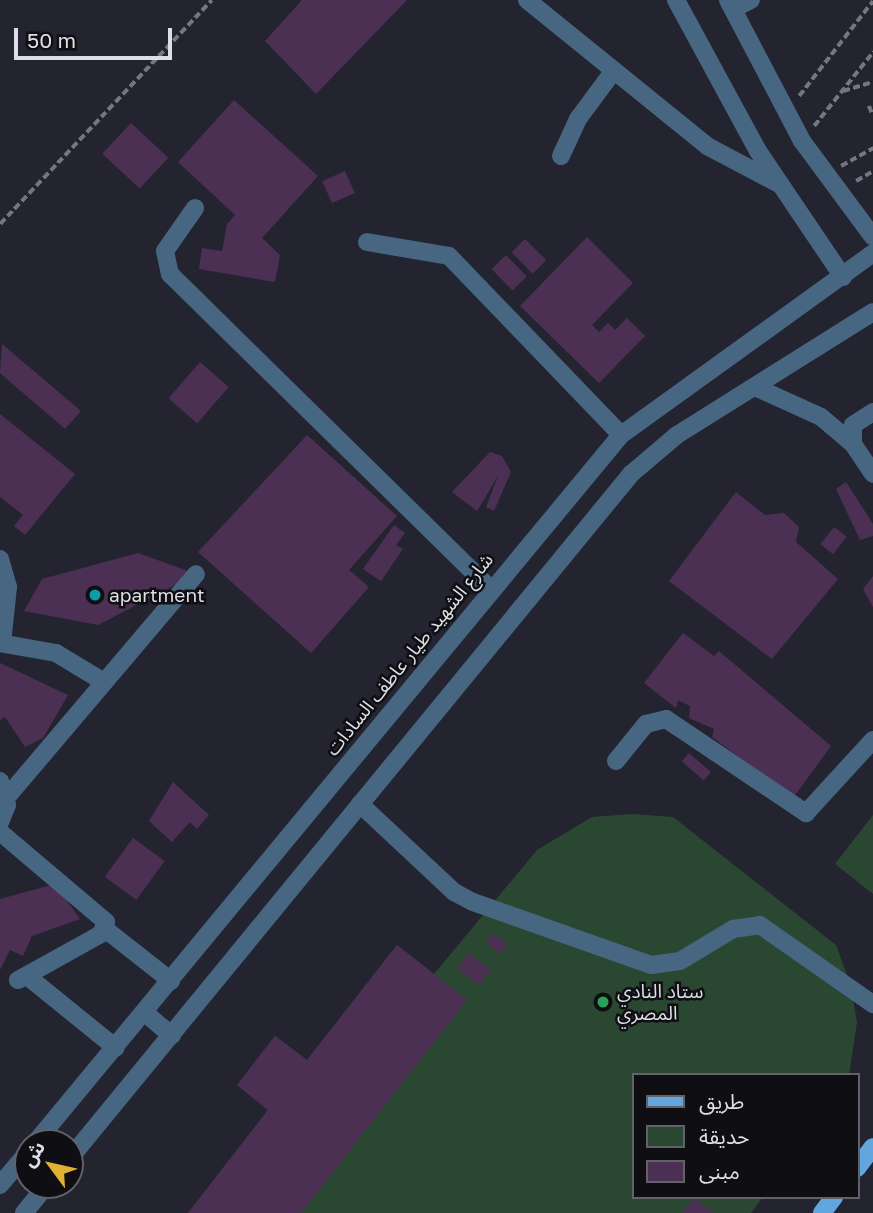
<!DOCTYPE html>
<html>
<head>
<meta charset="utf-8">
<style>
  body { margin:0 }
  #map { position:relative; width:873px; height:1213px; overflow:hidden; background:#242430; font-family:"Golos Text","Noto Sans Arabic",sans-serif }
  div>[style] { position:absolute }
  .green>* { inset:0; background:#2a4831 }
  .building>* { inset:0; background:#4c3053; transform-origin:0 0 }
  .path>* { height:3.5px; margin-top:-1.75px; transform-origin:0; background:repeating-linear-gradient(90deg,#767681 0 7px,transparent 0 10.5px) }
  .minor>* { height:18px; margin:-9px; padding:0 9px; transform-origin:9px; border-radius:9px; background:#466682 }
  .major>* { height:18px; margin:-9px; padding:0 9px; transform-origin:9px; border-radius:9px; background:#62a6df }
  .dots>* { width:19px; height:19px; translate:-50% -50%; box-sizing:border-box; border:4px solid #0e0e13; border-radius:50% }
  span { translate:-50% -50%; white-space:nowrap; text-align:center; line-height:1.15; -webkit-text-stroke:5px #0e0e13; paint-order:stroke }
  .poi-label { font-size:19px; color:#dedee7 }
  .left { translate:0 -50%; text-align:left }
  .street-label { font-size:19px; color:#dedee7 }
  .legend { position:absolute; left:632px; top:1073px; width:228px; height:126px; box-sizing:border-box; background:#0e0e13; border:2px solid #616168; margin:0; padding:9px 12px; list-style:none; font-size:21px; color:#dedee7 }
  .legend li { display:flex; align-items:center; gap:14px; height:35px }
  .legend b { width:35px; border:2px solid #616168 }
  .north { position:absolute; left:14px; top:1129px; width:70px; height:70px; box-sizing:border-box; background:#0e0e13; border:2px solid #616168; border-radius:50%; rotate:303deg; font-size:19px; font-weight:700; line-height:28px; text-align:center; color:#dedee7 }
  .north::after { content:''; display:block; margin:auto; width:24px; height:32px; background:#e0b034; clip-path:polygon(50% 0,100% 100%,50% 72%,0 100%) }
  .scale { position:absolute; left:14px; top:28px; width:158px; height:32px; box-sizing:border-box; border:4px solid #dedee7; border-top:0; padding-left:9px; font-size:21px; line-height:24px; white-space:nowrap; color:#dedee7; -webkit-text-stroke:5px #0e0e13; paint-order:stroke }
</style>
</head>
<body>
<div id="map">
  <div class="green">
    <i style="clip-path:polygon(632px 814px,673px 817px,836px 945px,850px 983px,857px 1022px,849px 1075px,633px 1075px,633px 1197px,763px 1197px,751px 1213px,188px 1213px,268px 1110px,237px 1085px,275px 1036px,307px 1060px,397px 945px,434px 974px,537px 850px,592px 817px)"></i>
    <i style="clip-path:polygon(873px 815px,873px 894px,835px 864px)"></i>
  </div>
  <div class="building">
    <i style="clip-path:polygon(302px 0,407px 0,316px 94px,265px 41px)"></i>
    <i style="clip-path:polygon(234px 100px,318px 176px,262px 238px,280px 255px,275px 282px,199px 269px,202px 248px,222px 251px,227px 224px,235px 215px,178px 162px)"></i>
    <i style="left:131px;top:123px;width:51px;height:42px;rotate:43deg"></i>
    <i style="left:345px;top:171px;width:24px;height:25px;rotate:66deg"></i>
    <i style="clip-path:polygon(587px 237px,633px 283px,592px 325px,599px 332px,608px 323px,615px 330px,627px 318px,645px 336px,599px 383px,520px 306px)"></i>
    <i style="left:525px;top:239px;width:30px;height:19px;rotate:45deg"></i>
    <i style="left:506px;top:255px;width:30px;height:20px;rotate:46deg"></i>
    <i style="clip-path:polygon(2px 344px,81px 411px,65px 429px,0 373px)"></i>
    <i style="left:200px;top:362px;width:38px;height:48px;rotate:41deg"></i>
    <i style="clip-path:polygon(0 414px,75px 474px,25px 535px,14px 526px,23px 515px,0 497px)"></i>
    <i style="clip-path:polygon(307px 435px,397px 516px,349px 570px,369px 587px,311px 653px,198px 552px)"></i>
    <i style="clip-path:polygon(490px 452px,502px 456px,511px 472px,494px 511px,486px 507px,498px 476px,477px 511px,452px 492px)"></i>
    <i style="clip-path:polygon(846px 482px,873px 524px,873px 536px,860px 540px,836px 489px)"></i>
    <i style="clip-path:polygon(736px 492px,765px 515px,784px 513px,799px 527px,796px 542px,838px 579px,772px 659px,669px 581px)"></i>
    <i style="clip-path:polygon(394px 525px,405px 533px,396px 545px,403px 549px,381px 581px,363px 569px)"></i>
    <i style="left:834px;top:527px;width:16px;height:22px;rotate:38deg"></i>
    <i style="clip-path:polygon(138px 553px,196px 574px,98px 625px,24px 611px,42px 579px)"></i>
    <i style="clip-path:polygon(873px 576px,873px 607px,863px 589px)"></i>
    <i style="clip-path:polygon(683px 633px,714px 656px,719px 651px,831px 746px,793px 798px,712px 737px,714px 729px,689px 718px,690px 706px,678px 700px,676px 708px,644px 683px)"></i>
    <i style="clip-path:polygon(0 663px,68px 695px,43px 738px,25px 747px,5px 717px,0 720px)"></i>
    <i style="left:689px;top:753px;width:29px;height:11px;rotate:41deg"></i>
    <i style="clip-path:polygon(173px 782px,209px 815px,197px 829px,190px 822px,172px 842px,149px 821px)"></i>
    <i style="left:133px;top:838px;width:39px;height:48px;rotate:36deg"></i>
    <i style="clip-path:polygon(55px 884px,80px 919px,32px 936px,23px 956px,10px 950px,0 970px,0 899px)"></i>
    <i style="left:493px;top:933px;width:18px;height:12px;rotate:38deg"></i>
    <i style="clip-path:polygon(397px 945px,467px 1000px,301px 1213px,188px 1213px,268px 1110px,237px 1085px,275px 1036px,307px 1060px)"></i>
    <i style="left:469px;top:953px;width:28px;height:19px;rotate:39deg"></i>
    <i style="clip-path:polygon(694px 1198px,714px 1213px,682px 1213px)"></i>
  </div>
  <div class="path">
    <i style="left:843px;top:91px;width:31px;rotate:-17deg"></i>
    <i style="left:799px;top:96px;width:120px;rotate:-52.1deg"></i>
    <i style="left:869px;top:106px;width:10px;rotate:66deg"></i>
    <i style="left:814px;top:126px;width:95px;rotate:-51.4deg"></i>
    <i style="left:841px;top:166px;width:37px;rotate:-29deg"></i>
    <i style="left:856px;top:181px;width:20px;rotate:-30deg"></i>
    <i style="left:0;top:224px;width:308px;rotate:-46.6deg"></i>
  </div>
  <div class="minor">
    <i style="left:527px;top:0;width:232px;rotate:39deg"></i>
    <i style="left:707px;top:146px;width:81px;rotate:27.8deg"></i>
    <i style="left:676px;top:0;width:172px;rotate:61.5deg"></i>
    <i style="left:758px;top:151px;width:152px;rotate:56deg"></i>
    <i style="left:728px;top:0;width:159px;rotate:62.3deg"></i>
    <i style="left:802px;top:141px;width:119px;rotate:53.5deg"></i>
    <i style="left:733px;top:9px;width:20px;rotate:-27deg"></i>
    <i style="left:561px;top:156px;width:41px;rotate:-65.3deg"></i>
    <i style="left:578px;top:119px;width:57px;rotate:-53.5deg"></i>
    <i style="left:195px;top:208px;width:52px;rotate:124.9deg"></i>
    <i style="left:165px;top:251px;width:24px;rotate:78deg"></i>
    <i style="left:170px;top:274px;width:448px;rotate:44.5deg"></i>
    <i style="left:367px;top:242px;width:83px;rotate:9.7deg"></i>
    <i style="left:449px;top:256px;width:248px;rotate:46.1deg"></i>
    <i style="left:755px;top:387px;width:72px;rotate:24.4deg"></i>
    <i style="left:821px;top:417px;width:42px;rotate:40.2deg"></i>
    <i style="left:853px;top:444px;width:36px;rotate:56deg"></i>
    <i style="left:853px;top:444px;width:19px;rotate:-90deg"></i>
    <i style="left:853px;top:425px;width:24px;rotate:-33deg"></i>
    <i style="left:0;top:559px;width:29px;rotate:74deg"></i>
    <i style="left:8px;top:587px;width:56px;rotate:96.1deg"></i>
    <i style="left:0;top:643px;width:57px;rotate:10.1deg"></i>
    <i style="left:56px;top:653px;width:56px;rotate:31.1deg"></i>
    <i style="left:616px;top:761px;width:48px;rotate:-51deg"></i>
    <i style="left:646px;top:724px;width:21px;rotate:-14deg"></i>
    <i style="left:666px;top:719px;width:169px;rotate:33.9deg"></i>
    <i style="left:806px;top:813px;width:99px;rotate:-47.5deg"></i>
    <i style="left:0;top:781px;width:25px;rotate:74deg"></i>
    <i style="left:7px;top:805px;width:18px;rotate:112deg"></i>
    <i style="left:7px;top:797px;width:292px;rotate:-49.7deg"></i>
    <i style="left:360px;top:804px;width:129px;rotate:43.1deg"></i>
    <i style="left:454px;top:892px;width:21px;rotate:28deg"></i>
    <i style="left:473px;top:902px;width:189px;rotate:19.5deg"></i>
    <i style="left:651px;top:965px;width:29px;rotate:-8deg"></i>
    <i style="left:680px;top:961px;width:62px;rotate:-31.1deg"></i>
    <i style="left:733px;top:929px;width:27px;rotate:-8deg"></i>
    <i style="left:760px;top:925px;width:138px;rotate:35deg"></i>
    <i style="left:0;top:832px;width:139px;rotate:40.3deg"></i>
    <i style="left:106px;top:922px;width:13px;rotate:113deg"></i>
    <i style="left:101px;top:934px;width:95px;rotate:151deg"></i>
    <i style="left:105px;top:929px;width:84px;rotate:38.2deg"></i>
    <i style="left:27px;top:976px;width:114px;rotate:39deg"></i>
    <i style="left:145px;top:1013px;width:35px;rotate:40deg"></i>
    <i style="left:35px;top:1143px;width:919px;rotate:-50.39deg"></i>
    <i style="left:621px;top:435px;width:311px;rotate:-35.8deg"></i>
    <i style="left:70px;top:1158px;width:885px;rotate:-50.64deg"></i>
    <i style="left:631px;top:474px;width:60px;rotate:-40.3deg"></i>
    <i style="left:677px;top:435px;width:231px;rotate:-32.1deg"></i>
    <i style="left:0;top:1185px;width:43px;rotate:-49.7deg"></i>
    <i style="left:24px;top:1213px;width:36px;rotate:-51deg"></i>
  </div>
  <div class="major">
    <i style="left:857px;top:1168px;width:26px;rotate:-53deg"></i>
    <i style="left:822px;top:1213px;width:20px;rotate:-53deg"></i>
  </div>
  <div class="dots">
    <i style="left:95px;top:595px;background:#0f9aa8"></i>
    <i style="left:603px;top:1002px;background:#2e9e5b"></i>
  </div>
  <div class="poi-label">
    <span class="left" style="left:109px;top:595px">apartment</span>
    <span class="left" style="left:617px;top:1002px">ستاد النادي<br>المصري</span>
  </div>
  <div class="street-label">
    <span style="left:409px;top:654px;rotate:-51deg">شارع الشهيد طيار عاطف السادات</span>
  </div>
  <ul class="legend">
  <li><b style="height:9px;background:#62a6df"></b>طريق</li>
  <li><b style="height:19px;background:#2a4831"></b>حديقة</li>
  <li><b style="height:19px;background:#4c3053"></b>مبنى</li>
  </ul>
  <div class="north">ش</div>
  <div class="scale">50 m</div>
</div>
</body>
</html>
